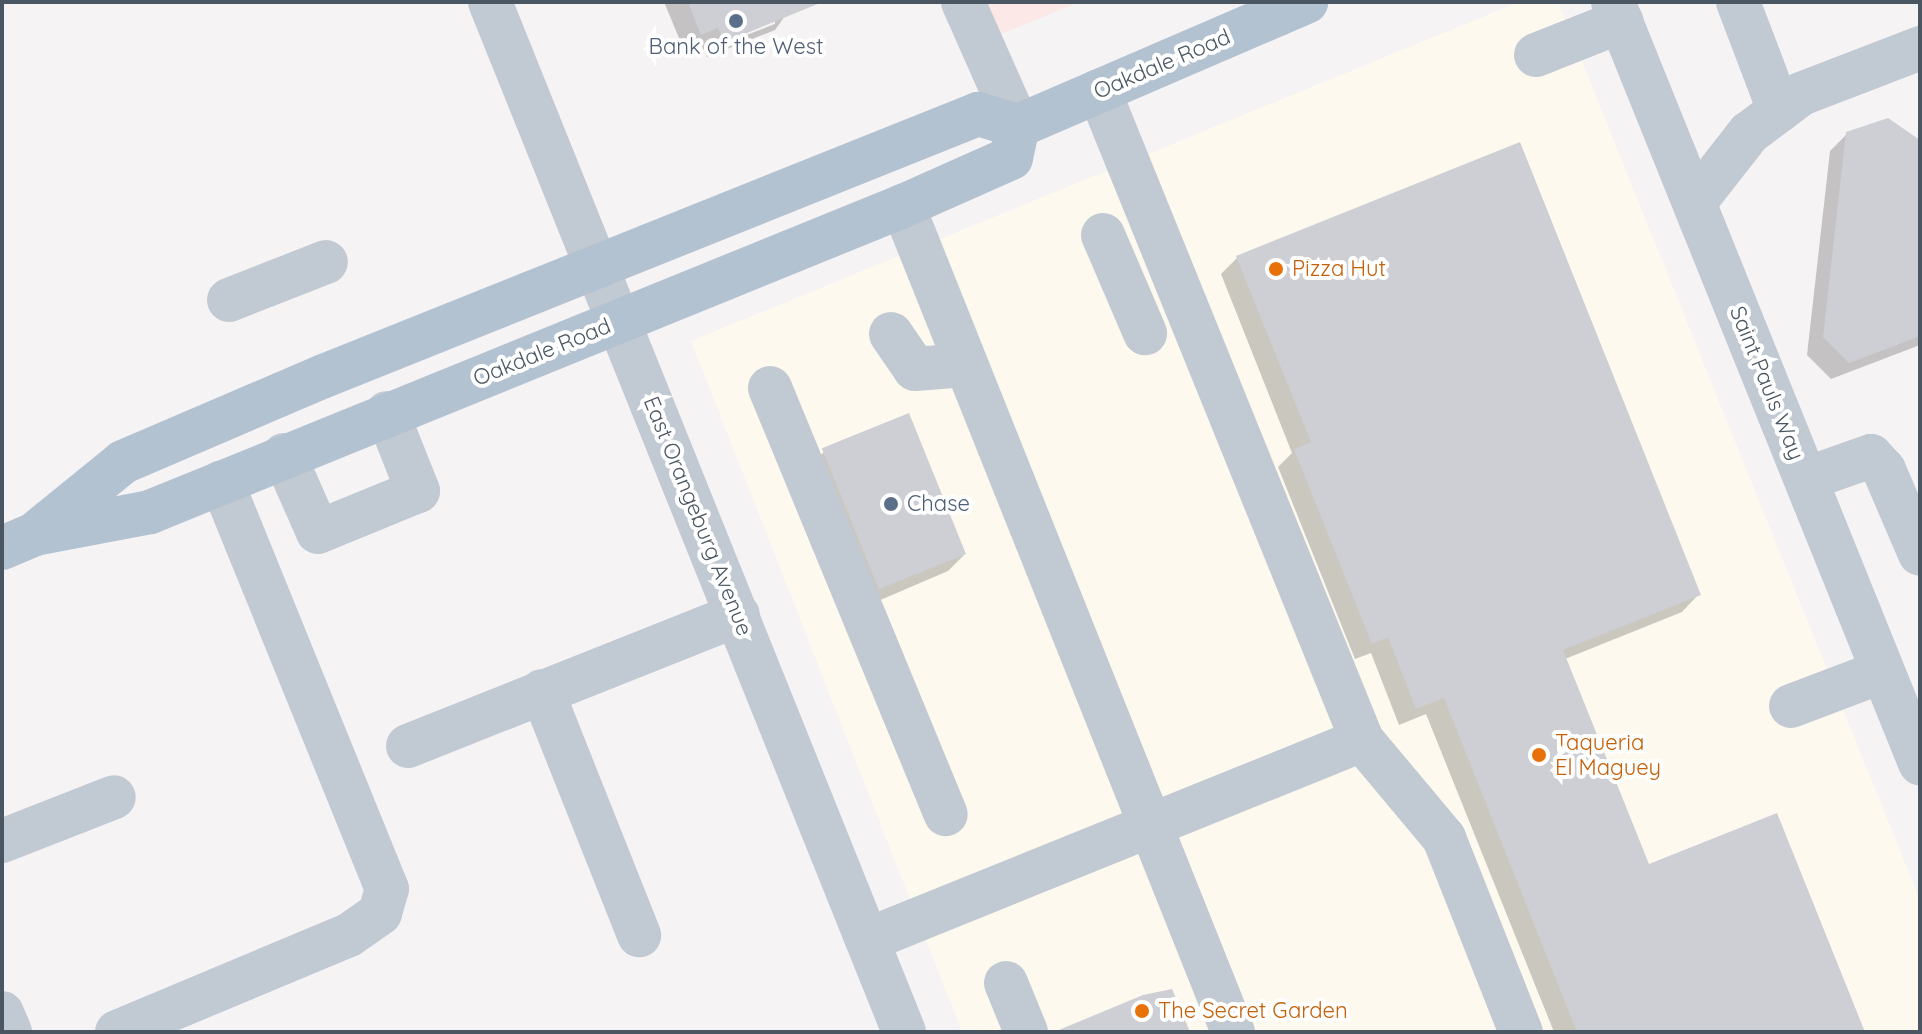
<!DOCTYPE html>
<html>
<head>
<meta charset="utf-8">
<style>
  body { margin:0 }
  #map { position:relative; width:1922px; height:1034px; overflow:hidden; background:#f5f3f3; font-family:Quicksand,sans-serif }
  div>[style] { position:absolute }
  .commercial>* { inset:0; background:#fdf9ef }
  .medical>* { inset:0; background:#fce8e6 }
  .shadow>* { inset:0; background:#0003 }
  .building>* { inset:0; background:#cdcfd5; transform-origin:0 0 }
  .minor>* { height:44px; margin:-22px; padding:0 22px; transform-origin:22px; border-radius:22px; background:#c1cad2 }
  .major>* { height:44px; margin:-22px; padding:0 22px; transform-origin:22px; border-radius:22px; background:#b3c2d1 }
  .dots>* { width:22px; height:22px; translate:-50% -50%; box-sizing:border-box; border:4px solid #fff; border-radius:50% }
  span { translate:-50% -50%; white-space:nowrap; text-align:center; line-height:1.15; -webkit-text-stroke:8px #fff; paint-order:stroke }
  .service-label { font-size:22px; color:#4e5e75 }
  .left { translate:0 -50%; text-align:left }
  .street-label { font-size:22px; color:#4a5661 }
  .food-label { font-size:22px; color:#c56008 }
  .frame { position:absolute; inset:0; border:4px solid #4a5661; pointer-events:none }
</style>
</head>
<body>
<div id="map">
  <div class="commercial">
    <i style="clip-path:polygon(1519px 2px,1558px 2px,1920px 900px,1920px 1032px,962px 1032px,691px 341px)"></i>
  </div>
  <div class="medical">
    <i style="clip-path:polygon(974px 2px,1080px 2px,988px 39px)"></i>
  </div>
  <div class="shadow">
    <i style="clip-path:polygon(evenodd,664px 2px,795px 2px,775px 30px,707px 57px,701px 44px,684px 50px,664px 2px,775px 19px,775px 24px,716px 47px,714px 43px,775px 19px)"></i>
    <i style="clip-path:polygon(1847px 134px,1920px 142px,1920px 345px,1831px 379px,1807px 355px,1830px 151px)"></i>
    <i style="clip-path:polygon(1238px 257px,1699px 594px,1682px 612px,1565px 659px,1648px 867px,1863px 1032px,1554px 1032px,1426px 714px,1399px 725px,1371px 653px,1355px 659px,1278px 467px,1292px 453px,1221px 274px)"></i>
    <i style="clip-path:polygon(824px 452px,965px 554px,948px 571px,864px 607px,807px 469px)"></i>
  </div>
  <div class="building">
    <i style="clip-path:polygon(688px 2px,819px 2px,820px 3px,725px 42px,718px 28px,701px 35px)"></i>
    <i style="clip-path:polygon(1888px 118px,1920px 140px,1920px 336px,1849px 363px,1823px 337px,1846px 132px)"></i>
    <i style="clip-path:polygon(1520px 142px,1701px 595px,1563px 650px,1649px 864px,1777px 813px,1865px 1032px,1577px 1032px,1444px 698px,1416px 709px,1388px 637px,1372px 644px,1294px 449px,1311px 442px,1236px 256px)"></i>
    <i style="left:909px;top:413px;width:152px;height:94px;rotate:68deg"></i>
    <i style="clip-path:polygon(1172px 989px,1190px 1032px,1054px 1032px,1143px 995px)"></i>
  </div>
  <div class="minor">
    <i style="left:490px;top:2px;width:1110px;rotate:68.1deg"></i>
    <i style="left:963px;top:2px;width:136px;rotate:66.1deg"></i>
    <i style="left:1613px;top:2px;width:821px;rotate:68.03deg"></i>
    <i style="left:1738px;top:2px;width:116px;rotate:69.2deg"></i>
    <i style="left:1536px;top:55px;width:92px;rotate:-21.6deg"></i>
    <i style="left:1099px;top:91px;width:700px;rotate:67.94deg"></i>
    <i style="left:1362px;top:740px;width:128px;rotate:50.1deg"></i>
    <i style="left:1444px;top:838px;width:209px;rotate:68.4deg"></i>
    <i style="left:1695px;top:202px;width:88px;rotate:-52deg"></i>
    <i style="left:1749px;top:133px;width:65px;rotate:-36.9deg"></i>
    <i style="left:1801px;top:94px;width:128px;rotate:-21.1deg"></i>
    <i style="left:903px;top:206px;width:889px;rotate:68.22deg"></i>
    <i style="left:1103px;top:235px;width:107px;rotate:66.8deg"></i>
    <i style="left:229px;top:300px;width:104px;rotate:-21.4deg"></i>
    <i style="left:891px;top:334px;width:42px;rotate:55.6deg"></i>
    <i style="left:915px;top:369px;width:51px;rotate:-4.5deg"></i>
    <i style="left:770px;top:388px;width:461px;rotate:67.6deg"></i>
    <i style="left:284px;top:455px;width:84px;rotate:66.2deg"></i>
    <i style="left:318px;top:532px;width:108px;rotate:-22.3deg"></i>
    <i style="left:418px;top:491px;width:84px;rotate:-111.7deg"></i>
    <i style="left:1806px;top:479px;width:69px;rotate:-19.5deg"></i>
    <i style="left:1871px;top:456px;width:19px;rotate:47deg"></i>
    <i style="left:1884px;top:470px;width:91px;rotate:66.8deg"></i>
    <i style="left:542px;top:691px;width:263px;rotate:68.3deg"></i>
    <i style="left:1791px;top:706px;width:98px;rotate:-20.8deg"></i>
    <i style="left:408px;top:746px;width:355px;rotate:-21.7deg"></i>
    <i style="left:2px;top:841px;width:120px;rotate:-21.4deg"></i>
    <i style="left:867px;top:940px;width:534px;rotate:-22deg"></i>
    <i style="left:1006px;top:983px;width:53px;rotate:67.8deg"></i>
    <i style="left:2px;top:1013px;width:21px;rotate:67deg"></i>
    <i style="left:117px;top:1032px;width:251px;rotate:-22.7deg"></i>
    <i style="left:349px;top:935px;width:38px;rotate:-35deg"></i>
    <i style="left:380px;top:913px;width:25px;rotate:-74deg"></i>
    <i style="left:387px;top:889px;width:439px;rotate:-112.1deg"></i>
  </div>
  <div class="major">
    <i style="left:1018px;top:126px;width:314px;rotate:-23.3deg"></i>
    <i style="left:37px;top:532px;width:111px;rotate:-39.1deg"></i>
    <i style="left:123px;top:462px;width:219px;rotate:-23.2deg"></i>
    <i style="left:324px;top:376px;width:705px;rotate:-21.83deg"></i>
    <i style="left:978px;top:114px;width:42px;rotate:16.7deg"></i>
    <i style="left:2px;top:548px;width:36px;rotate:-23deg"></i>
    <i style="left:35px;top:534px;width:117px;rotate:-10.8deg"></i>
    <i style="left:150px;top:512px;width:813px;rotate:-22.12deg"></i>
    <i style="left:903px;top:206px;width:118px;rotate:-24deg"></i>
    <i style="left:1011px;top:158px;width:33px;rotate:-78deg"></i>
  </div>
  <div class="dots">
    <i style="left:736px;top:21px;background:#5c6f8a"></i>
    <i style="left:1276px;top:269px;background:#e8710a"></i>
    <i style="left:891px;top:504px;background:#5c6f8a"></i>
    <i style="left:1539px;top:755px;background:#e8710a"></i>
    <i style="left:1142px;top:1011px;background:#e8710a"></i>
  </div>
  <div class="service-label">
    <span style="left:736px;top:47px">Bank of the West</span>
    <span class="left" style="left:907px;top:504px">Chase</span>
  </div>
  <div class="street-label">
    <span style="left:1162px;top:64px;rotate:-23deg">Oakdale Road</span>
    <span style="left:542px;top:352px;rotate:-22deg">Oakdale Road</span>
    <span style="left:1767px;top:383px;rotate:68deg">Saint Pauls Way</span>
    <span style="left:698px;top:516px;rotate:68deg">East Orangeburg Avenue</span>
  </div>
  <div class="food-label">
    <span class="left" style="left:1292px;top:269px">Pizza Hut</span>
    <span class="left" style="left:1555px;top:755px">Taqueria<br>El Maguey</span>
    <span class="left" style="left:1158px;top:1011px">The Secret Garden</span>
  </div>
  <div class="frame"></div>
</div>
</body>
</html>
